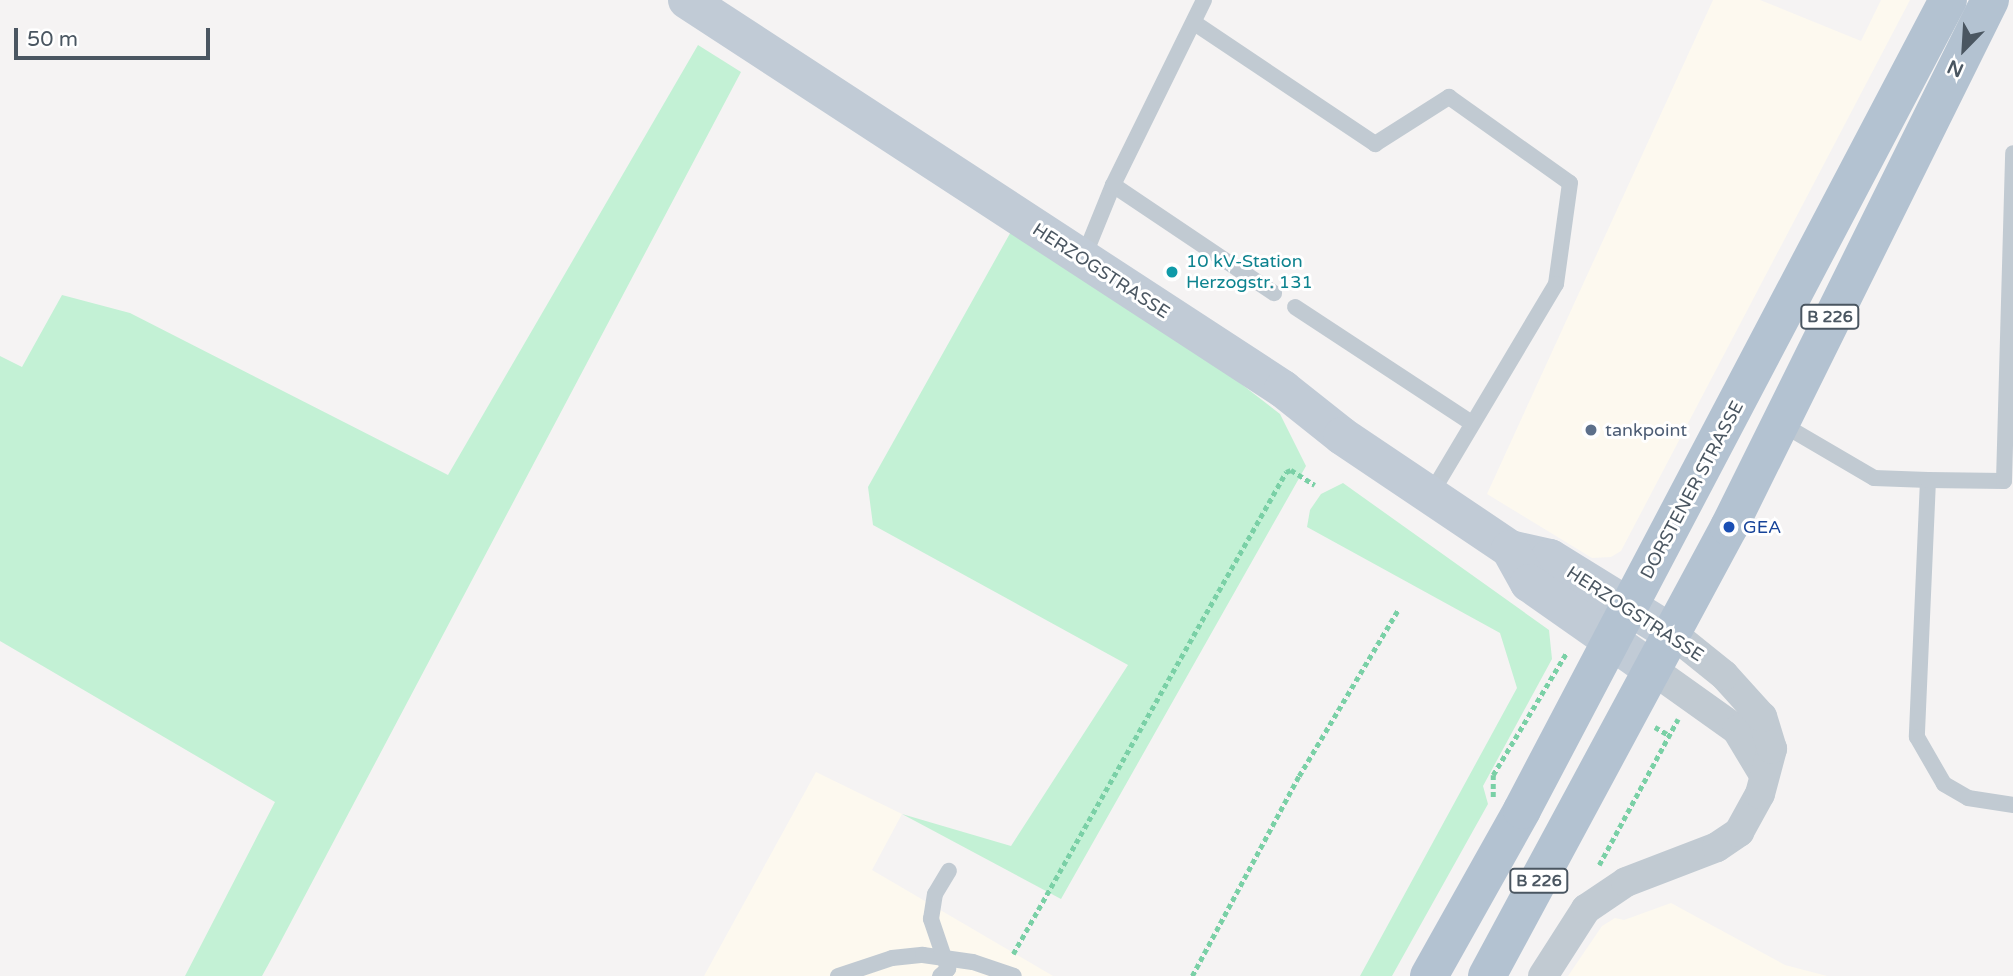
<!DOCTYPE html>
<html>
<head>
<meta charset="utf-8">
<style>
  body { margin:0 }
  #map { position:relative; width:2013px; height:976px; overflow:hidden; background:#f5f3f3; font-family:"Varela Round",sans-serif }
  div>[style] { position:absolute }
  .commercial>* { inset:0; background:#fdf9ef }
  .green>* { inset:0; background:#c3f1d5 }
  .path>* { height:4.5px; margin-top:-2.25px; transform-origin:0; background:repeating-linear-gradient(90deg,#7ad0a6 0 5px,transparent 0 8.5px) }
  .lane>* { height:16px; margin:-8px; padding:0 8px; transform-origin:8px; border-radius:8px; background:#c1cad2 }
  .street>* { height:30px; margin:-15px; padding:0 15px; transform-origin:15px; border-radius:15px; background:#c1cad2 }
  .secondary>* { height:38px; margin:-19px; padding:0 19px; transform-origin:19px; border-radius:19px; background:#c1cbd6 }
  .primary>* { height:38px; margin:-19px; padding:0 19px; transform-origin:19px; border-radius:19px; background:#b3c2d1 }
  .dots>* { width:19px; height:19px; translate:-50% -50%; box-sizing:border-box; border:4px solid #fff; border-radius:50% }
  span { translate:-50% -50%; white-space:nowrap; text-align:center; line-height:1.15; -webkit-text-stroke:6px #fff; paint-order:stroke }
  .shield-label span { padding:2px 5px; background:#fff; border:2px solid; border-radius:5px; -webkit-text-stroke-width:0 }
  .shield-label { font-size:16px; color:#4a5661; font-weight:700 }
  .culture-label { font-size:18px; color:#0d838f }
  .left { translate:0 -50%; text-align:left }
  .street-label { font-size:18px; color:#4a5661 }
  .service-label { font-size:18px; color:#4e5e75 }
  .transit-label { font-size:18px; color:#164399 }
  .north { position:absolute; left:1929px; top:14px; width:70px; height:70px; -webkit-text-stroke:5px #fff; paint-order:stroke; rotate:204deg; font-size:19px; font-weight:700; line-height:28px; text-align:center; color:#4a5661 }
  .north::after { content:''; display:block; margin:auto; width:24px; height:32px; background:#4a5661; clip-path:polygon(50% 0,100% 100%,50% 72%,0 100%) }
  .scale { position:absolute; left:14px; top:28px; width:196px; height:32px; box-sizing:border-box; border:4px solid #4a5661; border-top:0; padding-left:9px; font-size:21px; line-height:24px; white-space:nowrap; color:#4a5661; -webkit-text-stroke:5px #fff; paint-order:stroke }
</style>
</head>
<body>
<div id="map">
  <div class="commercial">
    <i style="clip-path:polygon(1713px 0,1760px 0,1861px 41px,1881px 0,1910px 0,1621px 551px,1611px 557px,1592px 558px,1487px 494px)"></i>
    <i style="clip-path:polygon(816px 772px,902px 814px,872px 870px,1053px 976px,704px 976px)"></i>
    <i style="clip-path:polygon(1671px 903px,1785px 965px,1827px 976px,1568px 976px,1602px 926px,1615px 918px,1624px 920px)"></i>
  </div>
  <div class="green">
    <i style="clip-path:polygon(698px 45px,741px 72px,273px 956px,262px 976px,185px 976px,275px 802px,0 641px,0 356px,22px 367px,62px 295px,130px 313px,448px 475px)"></i>
    <i style="clip-path:polygon(1013px 228px,1218px 366px,1280px 414px,1306px 466px,1061px 899px,902px 814px,1011px 846px,1128px 665px,873px 525px,868px 487px)"></i>
    <i style="clip-path:polygon(1343px 483px,1549px 630px,1552px 659px,1483px 786px,1488px 804px,1392px 976px,1360px 976px,1517px 688px,1500px 633px,1307px 527px,1310px 510px,1321px 494px)"></i>
  </div>
  <div class="path">
    <i style="left:1655px;top:727px;width:16px;rotate:30deg"></i>
    <i style="left:1493px;top:797px;width:22px;rotate:-90deg"></i>
    <i style="left:1493px;top:775px;width:144px;rotate:-59deg"></i>
    <i style="left:1599px;top:865px;width:166px;rotate:-61.6deg"></i>
    <i style="left:1013px;top:954px;width:554px;rotate:-60.47deg"></i>
    <i style="left:1286px;top:472px;width:5px;rotate:-22deg"></i>
    <i style="left:1291px;top:470px;width:28px;rotate:32deg"></i>
    <i style="left:1192px;top:976px;width:227px;rotate:-61.9deg"></i>
    <i style="left:1299px;top:776px;width:193px;rotate:-59.2deg"></i>
  </div>
  <div class="lane">
    <i style="left:1196px;top:24px;width:216px;rotate:33.8deg"></i>
    <i style="left:1375px;top:144px;width:88px;rotate:-32.4deg"></i>
    <i style="left:1449px;top:97px;width:148px;rotate:35.4deg"></i>
    <i style="left:1570px;top:183px;width:102px;rotate:97.9deg"></i>
    <i style="left:1556px;top:284px;width:246px;rotate:120.8deg"></i>
    <i style="left:1113px;top:185px;width:194px;rotate:33.9deg"></i>
    <i style="left:1083px;top:259px;width:80px;rotate:-67.9deg"></i>
    <i style="left:1113px;top:185px;width:206px;rotate:-63.8deg"></i>
    <i style="left:1295px;top:307px;width:209px;rotate:33.3deg"></i>
    <i style="left:1780px;top:423px;width:109px;rotate:30.3deg"></i>
    <i style="left:1874px;top:478px;width:54px;rotate:2.1deg"></i>
    <i style="left:1928px;top:480px;width:257px;rotate:92.5deg"></i>
    <i style="left:1917px;top:737px;width:54px;rotate:60.1deg"></i>
    <i style="left:1944px;top:784px;width:28px;rotate:30deg"></i>
    <i style="left:1968px;top:798px;width:46px;rotate:8.8deg"></i>
    <i style="left:1928px;top:480px;width:76px;rotate:0.8deg"></i>
    <i style="left:2004px;top:481px;width:328px;rotate:-88.4deg"></i>
    <i style="left:838px;top:976px;width:57px;rotate:-18.4deg"></i>
    <i style="left:892px;top:958px;width:31px;rotate:-6deg"></i>
    <i style="left:923px;top:955px;width:50px;rotate:8deg"></i>
    <i style="left:973px;top:962px;width:43px;rotate:18.9deg"></i>
    <i style="left:940px;top:976px;width:11px;rotate:-41deg"></i>
    <i style="left:948px;top:969px;width:53px;rotate:-108.8deg"></i>
    <i style="left:931px;top:919px;width:25px;rotate:-81deg"></i>
    <i style="left:935px;top:894px;width:27px;rotate:-59deg"></i>
  </div>
  <div class="street">
    <i style="left:1653px;top:670px;width:103px;rotate:35.5deg"></i>
    <i style="left:1737px;top:730px;width:52px;rotate:59deg"></i>
    <i style="left:1543px;top:976px;width:80px;rotate:-57.3deg"></i>
    <i style="left:1586px;top:909px;width:48px;rotate:-34deg"></i>
    <i style="left:1626px;top:882px;width:97px;rotate:-21deg"></i>
    <i style="left:1717px;top:847px;width:27px;rotate:-34deg"></i>
    <i style="left:1739px;top:832px;width:43px;rotate:-61.1deg"></i>
    <i style="left:1760px;top:794px;width:47px;rotate:-75.1deg"></i>
    <i style="left:1772px;top:749px;width:34px;rotate:-107deg"></i>
    <i style="left:1762px;top:717px;width:57px;rotate:-132.1deg"></i>
    <i style="left:1724px;top:675px;width:65px;rotate:-141.2deg"></i>
  </div>
  <div class="secondary">
    <i style="left:687px;top:0;width:712px;rotate:33.13deg"></i>
    <i style="left:1283px;top:389px;width:75px;rotate:38.5deg"></i>
    <i style="left:1342px;top:436px;width:202px;rotate:33.9deg"></i>
    <i style="left:1510px;top:549px;width:41px;rotate:12.7deg"></i>
    <i style="left:1550px;top:558px;width:145px;rotate:31.7deg"></i>
    <i style="left:1510px;top:549px;width:39px;rotate:61deg"></i>
    <i style="left:1529px;top:583px;width:151px;rotate:35.1deg"></i>
  </div>
  <div class="primary">
    <i style="left:1429px;top:976px;width:190px;rotate:-60.7deg"></i>
    <i style="left:1522px;top:810px;width:915px;rotate:-62.26deg"></i>
    <i style="left:1487px;top:976px;width:510px;rotate:-61.68deg"></i>
    <i style="left:1729px;top:527px;width:588px;rotate:-63.65deg"></i>
  </div>
  <div class="dots">
    <i style="left:1172px;top:272px;background:#0f9aa8"></i>
    <i style="left:1591px;top:430px;background:#5c6f8a"></i>
    <i style="left:1729px;top:527px;background:#1a4fb4"></i>
  </div>
  <div class="shield-label">
    <span style="left:1830px;top:317px">B 226</span>
    <span style="left:1539px;top:881px">B 226</span>
  </div>
  <div class="culture-label">
    <span class="left" style="left:1186px;top:272px">10 kV-Station<br>Herzogstr. 131</span>
  </div>
  <div class="street-label">
    <span style="left:1101px;top:271px;rotate:33deg">HERZOGSTRASSE</span>
    <span style="left:1692px;top:490px;rotate:-62deg">DORSTENER STRASSE</span>
    <span style="left:1635px;top:614px;rotate:33deg">HERZOGSTRASSE</span>
  </div>
  <div class="service-label">
    <span class="left" style="left:1605px;top:430px">tankpoint</span>
  </div>
  <div class="transit-label">
    <span class="left" style="left:1743px;top:527px">GEA</span>
  </div>
  <div class="north">N</div>
  <div class="scale">50 m</div>
</div>
</body>
</html>
